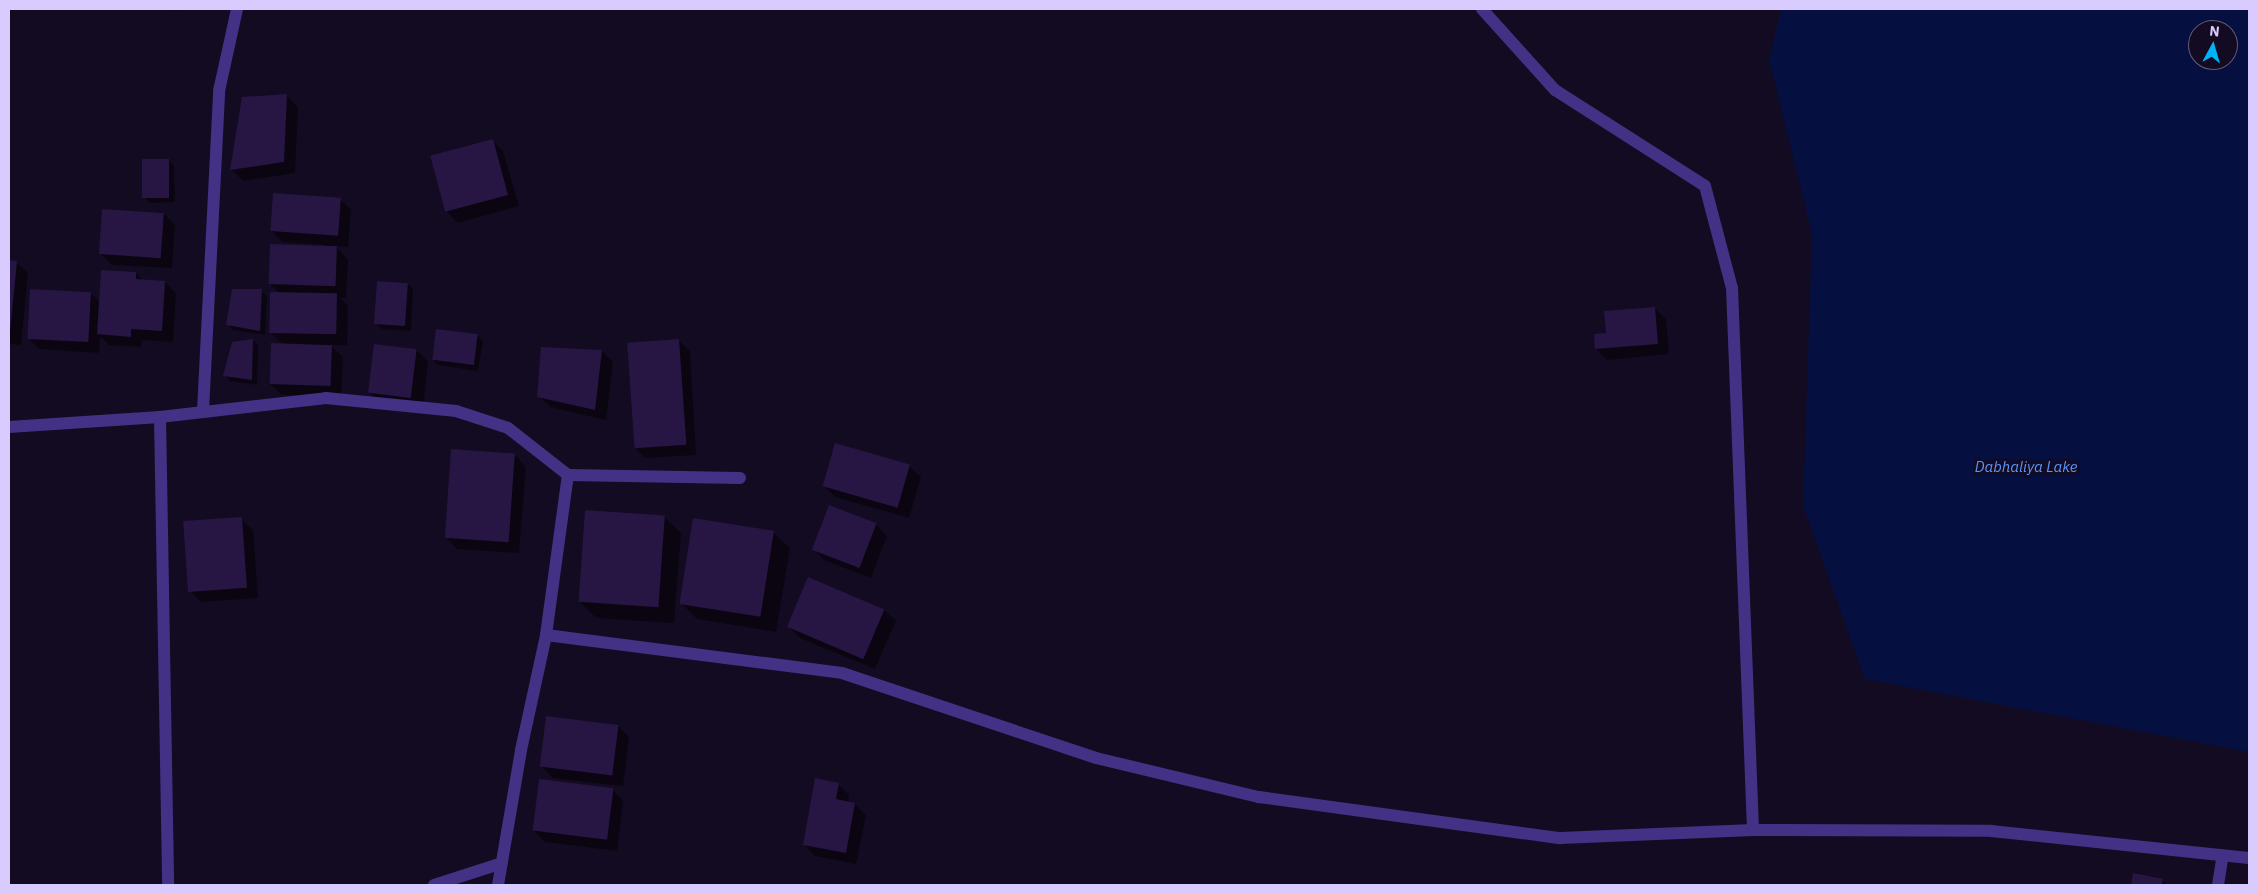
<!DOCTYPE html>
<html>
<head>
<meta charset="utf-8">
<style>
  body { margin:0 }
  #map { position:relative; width:2258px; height:894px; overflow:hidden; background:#130b21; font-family:"IBM Plex Sans",sans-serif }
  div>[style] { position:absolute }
  .water>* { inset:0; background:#051040 }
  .shadow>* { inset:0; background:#0007 }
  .building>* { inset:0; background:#271544; transform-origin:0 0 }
  .minor>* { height:12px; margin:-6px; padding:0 6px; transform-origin:6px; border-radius:6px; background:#433185 }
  span { translate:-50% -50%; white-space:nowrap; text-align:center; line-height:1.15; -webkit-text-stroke:5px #130b21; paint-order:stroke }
  .water-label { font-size:15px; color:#5995ff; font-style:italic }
  .frame { position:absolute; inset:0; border:10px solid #dacbff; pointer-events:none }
  .north { position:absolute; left:2188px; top:20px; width:50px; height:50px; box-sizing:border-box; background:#130b21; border:1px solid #63587a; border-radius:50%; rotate:6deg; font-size:14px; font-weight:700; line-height:20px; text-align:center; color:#dacbff }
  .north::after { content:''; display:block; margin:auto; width:18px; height:22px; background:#00b3f6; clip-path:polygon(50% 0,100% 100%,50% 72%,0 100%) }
</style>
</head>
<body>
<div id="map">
  <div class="water">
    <i style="clip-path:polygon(evenodd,1781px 9px,2249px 9px,2249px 752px,1865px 679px,1803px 506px,1812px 234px,1769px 60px,1781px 9px,2198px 30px,2228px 30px,2228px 60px,2198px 60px,2198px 30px)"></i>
  </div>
  <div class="shadow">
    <i style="clip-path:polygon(165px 9px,178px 9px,178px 11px)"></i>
    <i style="clip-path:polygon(287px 96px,298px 107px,295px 173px,243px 181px,232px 170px,243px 98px)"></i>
    <i style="clip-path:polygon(492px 140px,503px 151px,519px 206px,458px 223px,447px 212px)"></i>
    <i style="clip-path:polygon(169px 160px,174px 166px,175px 202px,150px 203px,144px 197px)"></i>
    <i style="clip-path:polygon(340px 199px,351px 210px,348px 247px,335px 246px,348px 259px,346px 298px,340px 298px,348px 306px,347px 345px,330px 345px,343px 357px,341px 398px,282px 395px,270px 384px,282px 344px,270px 332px,279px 293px,270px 284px,326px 245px,282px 242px,271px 230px)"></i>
    <i style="clip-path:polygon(164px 214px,175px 225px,172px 268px,112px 265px,100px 253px)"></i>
    <i style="clip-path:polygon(9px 261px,16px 262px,28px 273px,21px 345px,9px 344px)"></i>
    <i style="clip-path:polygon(136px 273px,144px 281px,165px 282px,176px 293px,173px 342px,142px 340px,141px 347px,109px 345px,100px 336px,99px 353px,39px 349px,28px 338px,90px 293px,100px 302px)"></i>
    <i style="clip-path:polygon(408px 284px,413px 289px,411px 331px,382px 329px,376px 324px)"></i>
    <i style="clip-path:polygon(261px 291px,267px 296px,265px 335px,233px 330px,227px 324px)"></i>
    <i style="clip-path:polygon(1654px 308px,1666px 319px,1669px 354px,1607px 360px,1596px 349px,1608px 334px)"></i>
    <i style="clip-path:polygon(477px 335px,483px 341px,478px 371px,438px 365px,433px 360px)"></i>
    <i style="clip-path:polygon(253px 340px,258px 345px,257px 385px,230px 381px,225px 375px)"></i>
    <i style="clip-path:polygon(678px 340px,690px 351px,696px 455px,645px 458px,634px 447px)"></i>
    <i style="clip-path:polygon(417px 350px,428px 362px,423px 409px,380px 404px,369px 392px)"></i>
    <i style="clip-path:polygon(602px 351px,613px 362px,606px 420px,550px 407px,539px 396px)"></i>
    <i style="clip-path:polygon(515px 455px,526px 467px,519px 553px,457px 549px,446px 537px)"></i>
    <i style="clip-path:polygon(909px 466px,921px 477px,909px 518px,835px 497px,824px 486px)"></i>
    <i style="clip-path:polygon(664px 517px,681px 533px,674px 623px,596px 618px,580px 602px)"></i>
    <i style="clip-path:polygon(241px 519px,253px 530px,258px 598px,201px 602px,190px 591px)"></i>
    <i style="clip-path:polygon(876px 524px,887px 536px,871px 578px,824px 560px,813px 549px)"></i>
    <i style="clip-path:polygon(773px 532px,790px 548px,776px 632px,697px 619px,681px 603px)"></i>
    <i style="clip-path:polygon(884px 610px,896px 621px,875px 669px,800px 638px,789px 627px)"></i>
    <i style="clip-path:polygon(618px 726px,629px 737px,623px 786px,553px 778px,542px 767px)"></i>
    <i style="clip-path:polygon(838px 784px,849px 795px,848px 803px,855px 804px,866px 815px,856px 864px,815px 856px,804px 844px)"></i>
    <i style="clip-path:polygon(612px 789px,623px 801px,617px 851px,545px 842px,534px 831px)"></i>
    <i style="clip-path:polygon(2134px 875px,2162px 880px,2167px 885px,2132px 885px)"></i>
  </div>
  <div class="building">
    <i style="clip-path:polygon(287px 94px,284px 162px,230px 170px,242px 97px)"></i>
    <i style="left:493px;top:139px;width:58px;height:65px;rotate:75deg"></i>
    <i style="left:142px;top:159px;width:27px;height:39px"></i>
    <i style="left:273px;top:193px;width:68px;height:38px;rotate:4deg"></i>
    <i style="left:102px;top:209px;width:62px;height:45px;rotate:4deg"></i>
    <i style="left:270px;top:244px;width:67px;height:40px;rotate:2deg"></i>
    <i style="clip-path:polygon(9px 260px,17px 261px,10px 332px,9px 332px)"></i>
    <i style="clip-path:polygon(101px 270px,136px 272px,136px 279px,165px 281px,162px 331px,131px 329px,131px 337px,97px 334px)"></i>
    <i style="left:377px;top:281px;width:31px;height:43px;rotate:4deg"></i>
    <i style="left:30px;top:289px;width:61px;height:50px;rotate:3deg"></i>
    <i style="clip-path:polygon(232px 289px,262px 289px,260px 331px,226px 325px)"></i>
    <i style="left:270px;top:292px;width:67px;height:41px;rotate:1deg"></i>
    <i style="clip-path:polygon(1655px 307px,1658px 344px,1595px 349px,1594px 334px,1606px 333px,1604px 311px)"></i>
    <i style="left:436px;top:329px;width:42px;height:31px;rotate:7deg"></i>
    <i style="clip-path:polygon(253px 339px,252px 380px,223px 376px,232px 342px)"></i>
    <i style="left:679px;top:339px;width:106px;height:52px;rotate:86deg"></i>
    <i style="left:271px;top:343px;width:61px;height:41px;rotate:2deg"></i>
    <i style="left:374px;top:344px;width:43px;height:49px;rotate:7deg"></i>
    <i style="clip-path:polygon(541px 347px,602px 350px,595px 410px,537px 397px)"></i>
    <i style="left:835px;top:443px;width:78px;height:45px;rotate:16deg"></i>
    <i style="left:451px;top:449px;width:64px;height:89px;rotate:4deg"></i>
    <i style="left:829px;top:505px;width:51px;height:48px;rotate:21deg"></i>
    <i style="left:585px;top:510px;width:80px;height:92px;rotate:4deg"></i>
    <i style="left:242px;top:517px;width:71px;height:59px;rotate:86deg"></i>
    <i style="left:693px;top:518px;width:82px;height:87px;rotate:9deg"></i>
    <i style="left:808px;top:577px;width:83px;height:54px;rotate:23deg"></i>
    <i style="left:546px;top:716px;width:73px;height:51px;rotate:7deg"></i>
    <i style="clip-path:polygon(815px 778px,839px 783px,836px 799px,855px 803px,846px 853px,803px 845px)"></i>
    <i style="left:539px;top:779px;width:75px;height:52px;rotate:7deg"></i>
    <i style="clip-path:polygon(2133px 873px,2163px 879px,2162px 885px,2131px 885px)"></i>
  </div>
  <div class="minor">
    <i style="left:1482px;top:9px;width:109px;rotate:48deg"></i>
    <i style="left:1555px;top:90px;width:178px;rotate:32.6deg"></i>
    <i style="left:1705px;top:186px;width:106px;rotate:75.2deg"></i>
    <i style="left:1732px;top:288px;width:542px;rotate:87.78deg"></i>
    <i style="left:203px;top:411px;width:320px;rotate:-87.1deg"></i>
    <i style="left:219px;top:91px;width:84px;rotate:-77.6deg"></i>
    <i style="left:160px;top:417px;width:468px;rotate:89deg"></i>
    <i style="left:9px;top:427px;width:151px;rotate:-3.8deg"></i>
    <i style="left:160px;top:417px;width:167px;rotate:-6.5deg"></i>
    <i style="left:326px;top:398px;width:131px;rotate:5.7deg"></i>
    <i style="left:456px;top:411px;width:55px;rotate:18.1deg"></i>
    <i style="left:508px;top:428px;width:76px;rotate:38.1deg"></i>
    <i style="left:568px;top:475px;width:172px;rotate:1deg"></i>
    <i style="left:546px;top:635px;width:298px;rotate:7.3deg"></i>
    <i style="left:842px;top:673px;width:268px;rotate:18.5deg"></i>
    <i style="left:1096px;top:758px;width:168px;rotate:13.5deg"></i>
    <i style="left:1259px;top:797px;width:304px;rotate:7.8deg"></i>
    <i style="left:1560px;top:838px;width:193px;rotate:-2.4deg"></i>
    <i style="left:1753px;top:830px;width:238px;rotate:0.2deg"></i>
    <i style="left:1991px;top:831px;width:259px;rotate:6deg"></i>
    <i style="left:434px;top:885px;width:71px;rotate:-17.9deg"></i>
    <i style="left:498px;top:885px;width:137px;rotate:-80.3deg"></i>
    <i style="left:521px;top:750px;width:118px;rotate:-77.7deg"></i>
    <i style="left:546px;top:635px;width:162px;rotate:-82.2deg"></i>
    <i style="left:2218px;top:885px;width:30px;rotate:-81deg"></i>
  </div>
  <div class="water-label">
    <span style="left:2026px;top:467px">Dabhaliya Lake</span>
  </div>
  <div class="frame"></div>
  <div class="north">N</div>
</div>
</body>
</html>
